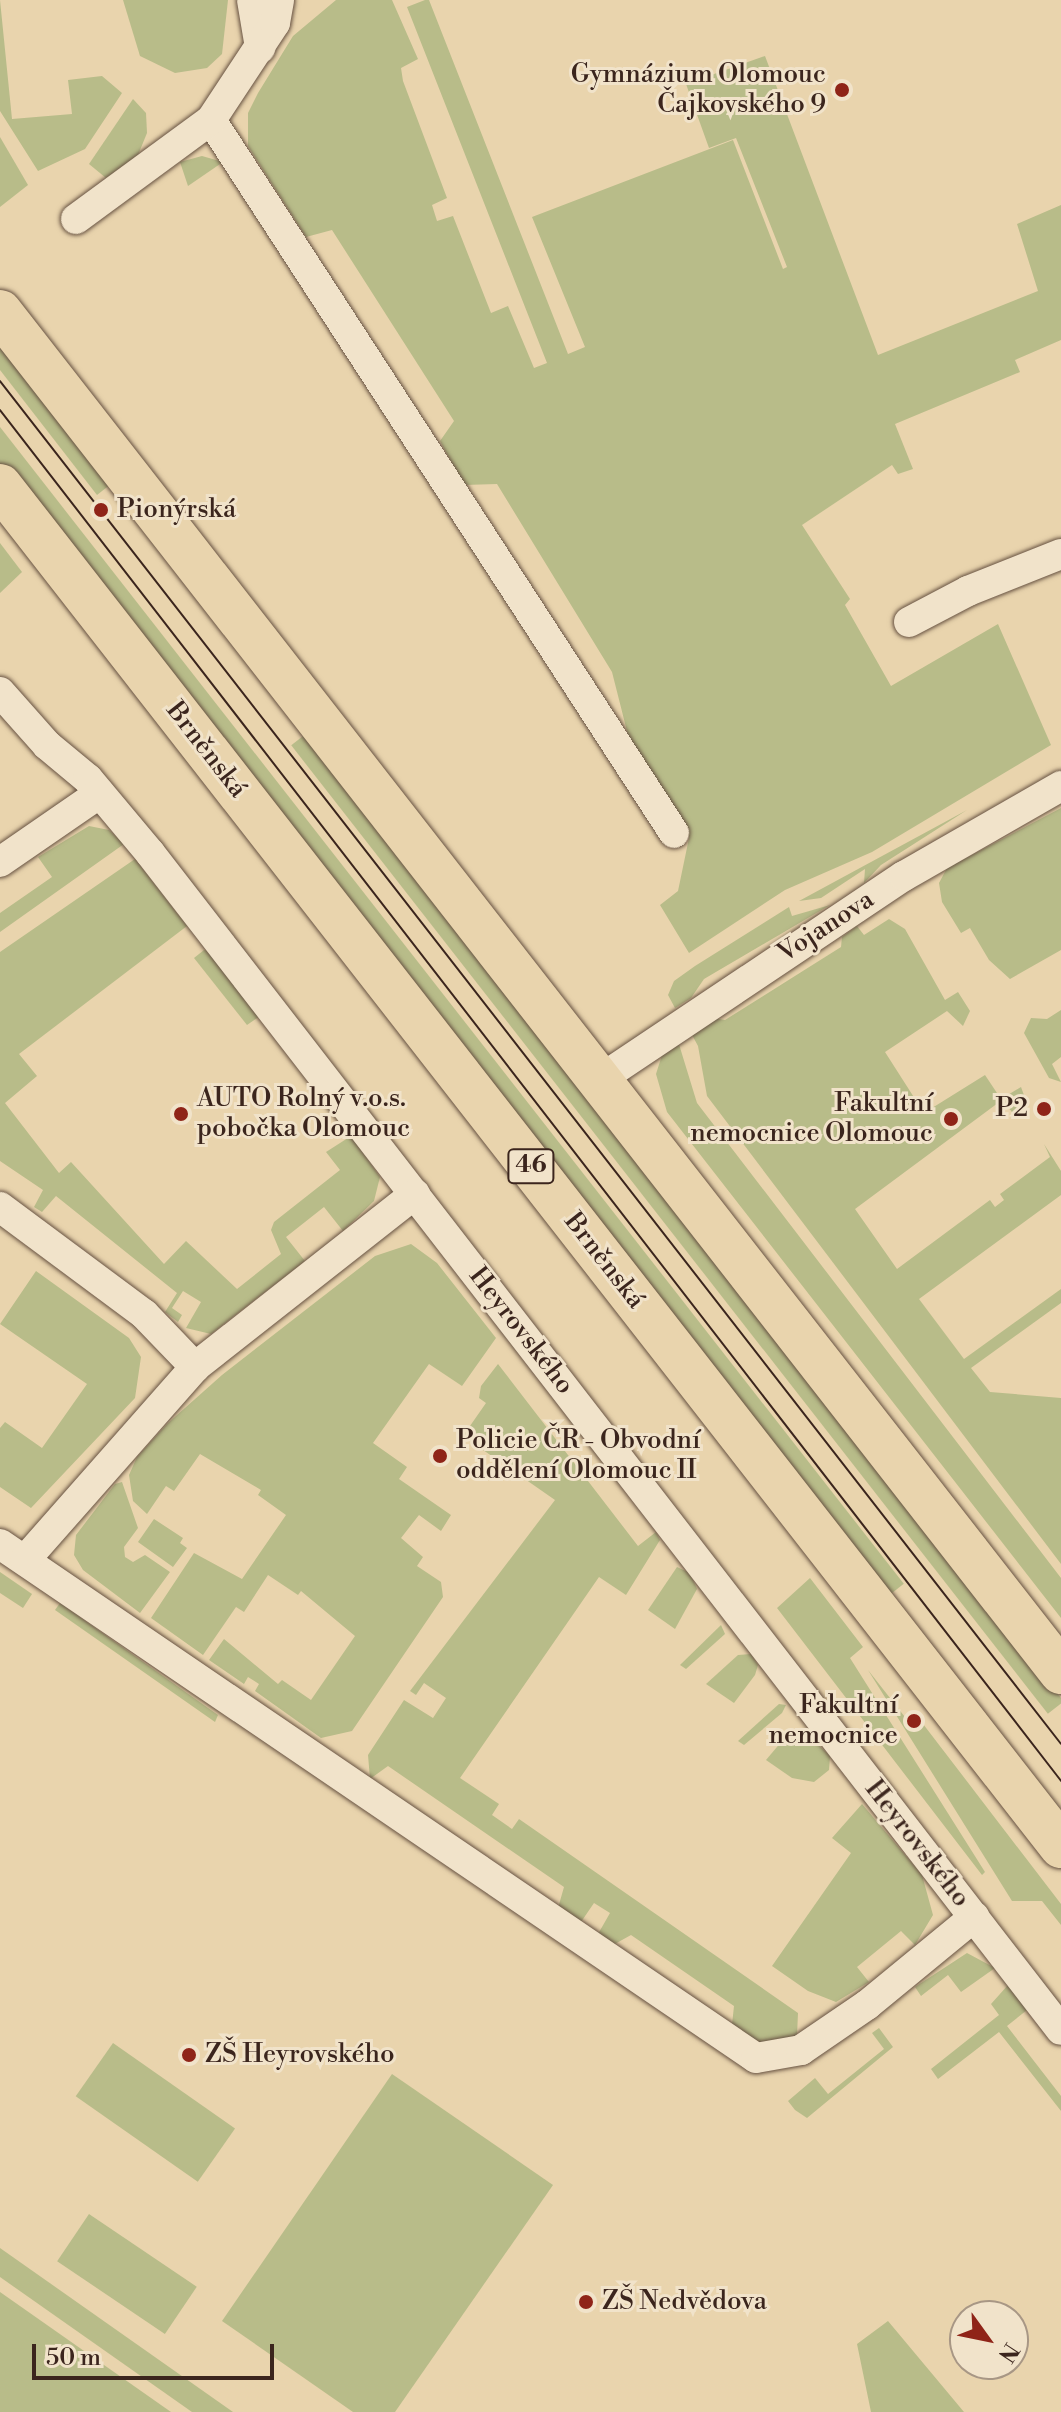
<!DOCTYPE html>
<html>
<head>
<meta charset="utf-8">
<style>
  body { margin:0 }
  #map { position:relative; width:1061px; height:2412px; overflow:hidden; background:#e9d4ad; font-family:"Libre Bodoni",serif }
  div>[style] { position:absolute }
  .green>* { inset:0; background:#b8bc89; transform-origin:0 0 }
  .roads { filter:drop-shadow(0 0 2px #665141) drop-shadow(0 0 2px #665141) }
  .minor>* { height:30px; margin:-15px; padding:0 15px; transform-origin:15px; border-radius:15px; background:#f1e3ca }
  .primary>* { height:44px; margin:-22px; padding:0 22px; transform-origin:22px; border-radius:22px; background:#e9d4ad }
  .tram>* { height:2px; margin:-1px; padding:0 1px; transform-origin:1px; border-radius:1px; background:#3b251d }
  .dots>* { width:22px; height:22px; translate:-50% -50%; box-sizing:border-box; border:4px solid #f1e3ca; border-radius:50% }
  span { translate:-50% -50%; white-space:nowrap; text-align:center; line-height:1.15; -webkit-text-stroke:6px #f1e3ca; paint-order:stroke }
  .shield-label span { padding:2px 6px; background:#f1e3ca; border:2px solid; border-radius:6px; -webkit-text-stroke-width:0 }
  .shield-label { font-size:24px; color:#3b251d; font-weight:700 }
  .poi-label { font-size:26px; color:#3b251d }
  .right { translate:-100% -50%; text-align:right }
  .left { translate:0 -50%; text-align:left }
  .street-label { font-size:26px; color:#3b251d }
  .north { position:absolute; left:949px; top:2300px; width:80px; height:80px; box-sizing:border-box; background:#f1e3ca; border:2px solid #a89785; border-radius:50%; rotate:123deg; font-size:22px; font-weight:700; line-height:32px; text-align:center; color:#3b251d }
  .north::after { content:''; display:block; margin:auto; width:28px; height:36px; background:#8f2418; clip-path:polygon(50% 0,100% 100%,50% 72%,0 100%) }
  .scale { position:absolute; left:32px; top:2344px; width:242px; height:36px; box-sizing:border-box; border:4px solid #3b251d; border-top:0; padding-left:10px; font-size:24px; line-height:28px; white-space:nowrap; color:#3b251d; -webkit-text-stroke:6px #f1e3ca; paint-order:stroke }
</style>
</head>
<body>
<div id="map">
  <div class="green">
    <i style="clip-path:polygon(0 0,12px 119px,72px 114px,68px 80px,102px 76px,122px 93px,85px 149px,38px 171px,0 111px)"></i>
    <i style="clip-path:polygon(123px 0,228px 0,222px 54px,207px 68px,175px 73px,140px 56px)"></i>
    <i style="clip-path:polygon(336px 0,392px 0,418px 59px,401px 68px,403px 81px,447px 198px,432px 205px,437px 221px,453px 216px,491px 313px,508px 306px,534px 368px,547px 363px,407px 7px,425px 0,429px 0,568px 354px,585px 347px,532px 217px,733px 140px,783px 269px,787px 267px,736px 138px,709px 148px,686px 84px,765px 56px,878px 355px,1038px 291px,1017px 224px,1061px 205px,1061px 340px,1015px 360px,1020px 372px,895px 424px,913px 469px,898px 474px,892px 465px,802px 525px,850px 599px,845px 605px,891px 686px,998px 624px,1051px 745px,872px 852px,785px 890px,689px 953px,660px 905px,678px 891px,689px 838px,631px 747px,612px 672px,497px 484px,464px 485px,440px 441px,454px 421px,332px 230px,306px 237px,248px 146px,248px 113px,258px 93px,293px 36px)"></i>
    <i style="clip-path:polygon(133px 99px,146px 113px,147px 133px,138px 155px,106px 178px,89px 164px)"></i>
    <i style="clip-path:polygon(0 137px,28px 185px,0 207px)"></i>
    <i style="clip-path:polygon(202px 156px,223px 162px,188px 186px,180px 162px)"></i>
    <i style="clip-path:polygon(0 340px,111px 484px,97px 495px,0 370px)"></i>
    <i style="left:0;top:427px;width:1468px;height:31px;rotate:52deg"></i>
    <i style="clip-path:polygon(0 543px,22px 572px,0 593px)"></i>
    <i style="left:307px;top:733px;width:1229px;height:20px;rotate:52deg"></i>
    <i style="clip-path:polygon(1061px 808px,1061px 950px,1010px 979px,989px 960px,970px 928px,961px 933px,942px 902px,939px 883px,947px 868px)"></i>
    <i style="clip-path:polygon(967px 810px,881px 865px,864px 883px,865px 869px,821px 898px,799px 901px)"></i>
    <i style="clip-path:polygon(89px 826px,109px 830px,124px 844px,0 932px,0 913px,52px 877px,38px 857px)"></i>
    <i style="clip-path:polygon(135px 859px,187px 926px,19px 1054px,37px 1076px,5px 1103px,59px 1173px,71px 1162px,164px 1264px,186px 1241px,237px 1289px,281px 1254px,271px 1230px,274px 1222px,340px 1170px,326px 1152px,351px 1136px,380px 1177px,374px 1201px,343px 1231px,324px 1207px,286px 1237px,305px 1261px,211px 1334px,186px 1328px,201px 1302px,183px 1291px,172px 1308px,182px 1315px,178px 1322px,165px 1312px,177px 1293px,56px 1196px,42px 1212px,34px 1207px,43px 1190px,0 1161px,0 952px)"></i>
    <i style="clip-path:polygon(830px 905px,704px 979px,691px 998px,675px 1008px,668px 995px,674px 981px,695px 966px,789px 907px,792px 916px)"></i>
    <i style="clip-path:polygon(889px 919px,905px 929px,945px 1000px,958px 992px,970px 1011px,963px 1026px,947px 1011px,885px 1052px,924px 1113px,985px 1075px,1001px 1099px,1021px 1087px,1028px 1106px,1017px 1118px,1002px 1100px,855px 1209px,897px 1269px,990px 1200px,995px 1207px,1004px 1200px,1000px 1194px,1050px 1157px,1044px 1144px,1061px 1171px,1061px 1195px,919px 1299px,964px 1359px,1061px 1289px,1061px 1303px,971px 1368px,990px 1392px,1061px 1398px,1061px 1564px,707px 1096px,698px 1046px,691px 1033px,713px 1018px,725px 1020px,841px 947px,842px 937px,857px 926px,864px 935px)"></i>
    <i style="clip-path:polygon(204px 950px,210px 951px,260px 1016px,247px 1025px,194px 958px)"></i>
    <i style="clip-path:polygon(1061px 1010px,1061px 1057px,1052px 1064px,1061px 1082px,1049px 1078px,1024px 1033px,1031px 1018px,1047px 1019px)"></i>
    <i style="clip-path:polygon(678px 1041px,697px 1103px,1061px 1578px,1061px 1618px,667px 1112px,656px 1074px,662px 1055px)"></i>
    <i style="clip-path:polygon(411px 1244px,437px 1263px,496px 1338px,462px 1386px,429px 1364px,373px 1443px,407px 1467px,399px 1479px,451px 1515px,441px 1531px,419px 1515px,401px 1538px,423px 1557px,417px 1566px,441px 1582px,443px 1597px,352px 1731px,321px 1738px,255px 1691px,259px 1684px,248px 1677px,244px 1684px,209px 1660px,224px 1639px,278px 1684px,282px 1680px,311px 1700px,355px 1636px,301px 1591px,298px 1595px,268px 1575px,244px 1612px,236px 1607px,203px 1655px,151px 1618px,194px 1553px,242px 1579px,286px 1515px,258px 1495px,261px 1490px,200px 1454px,174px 1491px,166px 1486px,147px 1514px,133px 1501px,129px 1475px,137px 1457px,167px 1424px,222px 1375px,375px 1256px)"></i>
    <i style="clip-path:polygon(36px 1271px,129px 1338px,141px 1357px,135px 1398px,31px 1508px,0 1487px,0 1428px,5px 1422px,42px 1448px,87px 1384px,0 1324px)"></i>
    <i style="clip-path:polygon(498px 1364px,638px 1546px,656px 1532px,660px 1540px,626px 1595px,599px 1577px,460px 1778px,499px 1804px,492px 1815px,512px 1829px,519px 1819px,798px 2013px,797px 2036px,758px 2046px,731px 2034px,734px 2006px,631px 1935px,613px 1945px,598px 1934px,610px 1913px,594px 1903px,581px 1922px,558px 1908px,564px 1887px,388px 1766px,370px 1779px,368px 1755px,404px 1700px,433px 1718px,446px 1698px,424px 1683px,416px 1695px,410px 1691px,555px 1500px,463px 1436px,486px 1403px,479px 1398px,481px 1386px)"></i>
    <i style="clip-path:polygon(122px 1482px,138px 1528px,124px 1547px,125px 1557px,133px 1562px,145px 1555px,170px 1572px,140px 1613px,83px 1570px,74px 1555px,76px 1535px,115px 1484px)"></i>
    <i style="clip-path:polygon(154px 1519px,183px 1538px,180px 1543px,187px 1548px,173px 1567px,138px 1542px)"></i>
    <i style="clip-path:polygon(677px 1567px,690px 1573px,697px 1589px,675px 1629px,648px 1610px)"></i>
    <i style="clip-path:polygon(0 1572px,32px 1594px,23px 1608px,0 1593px)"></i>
    <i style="clip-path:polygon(810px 1578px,863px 1647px,850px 1658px,985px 1872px,982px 1875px,777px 1608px)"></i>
    <i style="clip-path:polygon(60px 1603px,218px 1715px,215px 1722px,55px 1610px)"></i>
    <i style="clip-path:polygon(721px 1625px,725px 1634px,686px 1669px,680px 1665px)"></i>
    <i style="clip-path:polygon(751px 1654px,758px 1665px,755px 1675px,734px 1703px,706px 1684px,738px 1655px)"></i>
    <i style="clip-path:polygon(868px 1670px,912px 1726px,920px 1720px,1061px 1904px,1061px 1925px,1042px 1901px,1012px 1901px)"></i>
    <i style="clip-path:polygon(779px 1704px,786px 1705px,782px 1713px,744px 1745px,738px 1741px)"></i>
    <i style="clip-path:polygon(805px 1732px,830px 1756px,829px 1770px,814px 1782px,792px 1778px,766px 1760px,782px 1741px)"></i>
    <i style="clip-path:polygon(862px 1804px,922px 1875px,933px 1915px,915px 1945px,901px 1931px,857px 1967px,869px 1982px,836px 2002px,808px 1991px,772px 1966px,851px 1853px,832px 1838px)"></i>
    <i style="clip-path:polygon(967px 1953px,995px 1968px,961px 1992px,948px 1975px,921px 1996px,915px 1987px)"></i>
    <i style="clip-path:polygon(1008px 1985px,1027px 2010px,1007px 2026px,1061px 2096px,1061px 2111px,999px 2032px,938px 2079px,931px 2069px,999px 2015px,991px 2004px)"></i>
    <i style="clip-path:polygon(879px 2028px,893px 2047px,807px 2118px,795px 2110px,788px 2101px,815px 2078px,828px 2094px,884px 2049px,872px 2033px)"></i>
    <i style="left:113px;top:2043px;width:149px;height:65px;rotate:35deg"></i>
    <i style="clip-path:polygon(392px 2074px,553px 2185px,395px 2412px,353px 2412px,222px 2321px)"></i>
    <i style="left:89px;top:2214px;width:130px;height:57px;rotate:34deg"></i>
    <i style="clip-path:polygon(0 2248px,233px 2412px,192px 2412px,0 2277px)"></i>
    <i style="clip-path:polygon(0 2292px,171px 2412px,0 2412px)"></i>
    <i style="clip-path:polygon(888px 2321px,964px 2412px,965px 2412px,871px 2412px,857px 2344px)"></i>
  </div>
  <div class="roads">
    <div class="minor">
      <i style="left:252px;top:0;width:49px;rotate:80.5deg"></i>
      <i style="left:211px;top:120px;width:850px;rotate:57deg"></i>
      <i style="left:76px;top:219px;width:167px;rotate:-36.3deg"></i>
      <i style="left:211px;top:120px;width:116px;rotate:-56.6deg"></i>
      <i style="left:275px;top:23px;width:23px;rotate:-80deg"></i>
      <i style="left:909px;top:622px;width:67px;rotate:-27.7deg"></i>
      <i style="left:968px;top:591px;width:100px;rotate:-21.7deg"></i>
      <i style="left:0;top:692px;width:71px;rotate:48.4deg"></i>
      <i style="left:47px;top:745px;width:53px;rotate:39.7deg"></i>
      <i style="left:88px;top:779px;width:97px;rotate:50deg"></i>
      <i style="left:150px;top:853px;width:1488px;rotate:52.26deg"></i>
      <i style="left:0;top:862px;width:121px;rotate:-34.6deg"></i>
      <i style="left:599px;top:1080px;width:367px;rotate:-33.8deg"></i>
      <i style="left:904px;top:876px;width:181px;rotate:-29.8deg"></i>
      <i style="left:0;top:1207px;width:179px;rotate:36.6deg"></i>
      <i style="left:144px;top:1314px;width:74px;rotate:46.1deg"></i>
      <i style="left:0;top:1544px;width:914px;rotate:34.21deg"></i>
      <i style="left:756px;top:2058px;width:46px;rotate:-10.1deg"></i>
      <i style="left:801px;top:2050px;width:80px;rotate:-34.3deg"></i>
      <i style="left:867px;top:2005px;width:139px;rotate:-39.4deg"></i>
      <i style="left:25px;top:1560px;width:257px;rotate:-48.6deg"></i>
      <i style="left:195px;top:1367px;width:280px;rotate:-38.2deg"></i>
    </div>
    <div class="primary">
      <i style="left:0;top:312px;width:1725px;rotate:52.04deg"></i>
      <i style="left:0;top:486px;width:1725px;rotate:52.04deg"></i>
    </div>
  </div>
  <div class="tram">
    <i style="left:0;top:381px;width:1727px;rotate:52.1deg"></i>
    <i style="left:0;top:410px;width:1734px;rotate:52.26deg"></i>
  </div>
  <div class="dots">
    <i style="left:842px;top:90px;background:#8f2418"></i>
    <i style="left:101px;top:510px;background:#8f2418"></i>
    <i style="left:1044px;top:1109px;background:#8f2418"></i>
    <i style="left:181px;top:1114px;background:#8f2418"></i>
    <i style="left:951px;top:1119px;background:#8f2418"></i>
    <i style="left:440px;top:1456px;background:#8f2418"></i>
    <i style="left:914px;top:1721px;background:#8f2418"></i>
    <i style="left:189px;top:2055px;background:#8f2418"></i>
    <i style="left:586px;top:2302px;background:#8f2418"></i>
  </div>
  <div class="shield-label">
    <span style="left:531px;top:1166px">46</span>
  </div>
  <div class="poi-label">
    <span class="right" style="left:826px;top:90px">Gymnázium Olomouc<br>Čajkovského 9</span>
    <span class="left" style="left:117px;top:510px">Pionýrská</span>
    <span class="left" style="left:197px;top:1114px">AUTO Rolný v.o.s.<br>pobočka Olomouc</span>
    <span class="right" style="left:933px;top:1119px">Fakultní<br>nemocnice Olomouc</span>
    <span class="right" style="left:1028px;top:1109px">P2</span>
    <span class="left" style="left:456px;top:1456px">Policie ČR - Obvodní<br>oddělení Olomouc II</span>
    <span class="right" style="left:898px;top:1721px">Fakultní<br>nemocnice</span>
    <span class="left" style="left:205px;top:2055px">ZŠ Heyrovského</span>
    <span class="left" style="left:602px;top:2302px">ZŠ Nedvědova</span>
  </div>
  <div class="street-label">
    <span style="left:206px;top:750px;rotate:52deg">Brněnská</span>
    <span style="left:826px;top:927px;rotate:-33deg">Vojanova</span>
    <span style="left:604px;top:1261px;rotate:52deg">Brněnská</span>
    <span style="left:521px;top:1331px;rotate:52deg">Heyrovského</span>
    <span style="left:917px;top:1844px;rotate:52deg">Heyrovského</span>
  </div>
  <div class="north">N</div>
  <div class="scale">50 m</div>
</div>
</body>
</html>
